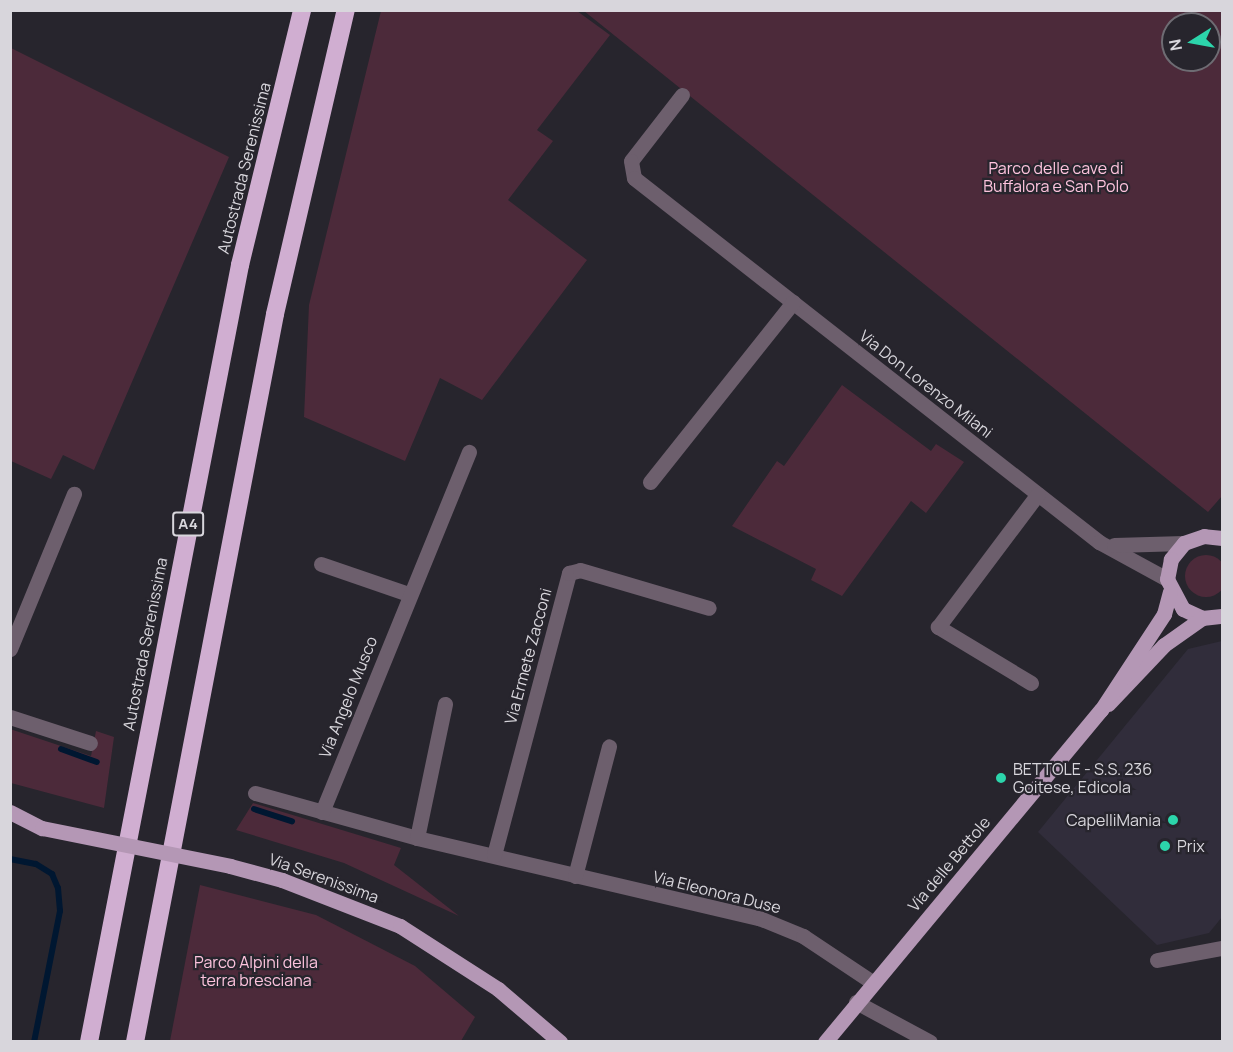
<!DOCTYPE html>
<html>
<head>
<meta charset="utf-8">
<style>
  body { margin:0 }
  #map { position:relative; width:1233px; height:1052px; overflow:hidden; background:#27252d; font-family:Manrope,sans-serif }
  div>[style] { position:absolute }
  .built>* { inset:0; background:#312d3b }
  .green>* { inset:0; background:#4c2a3a }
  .round { border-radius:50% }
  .stream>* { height:6px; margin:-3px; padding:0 3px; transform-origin:3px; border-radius:3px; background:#001731 }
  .minor>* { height:15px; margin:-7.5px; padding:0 7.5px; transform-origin:7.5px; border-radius:7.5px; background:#6d5f6d }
  .major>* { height:15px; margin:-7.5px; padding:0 7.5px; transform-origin:7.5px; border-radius:7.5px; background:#b497b5 }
  .highway>* { height:18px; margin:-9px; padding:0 9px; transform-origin:9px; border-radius:9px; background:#d0aed1 }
  .major-bridge>* { height:15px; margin:-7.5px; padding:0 7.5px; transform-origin:7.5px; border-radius:7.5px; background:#b497b5 }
  .dots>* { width:16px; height:16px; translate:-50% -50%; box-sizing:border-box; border:3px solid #27252d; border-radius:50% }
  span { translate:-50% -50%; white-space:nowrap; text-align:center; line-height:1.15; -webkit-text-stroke:4.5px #27252d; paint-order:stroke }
  .shield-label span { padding:2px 4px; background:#27252d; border:2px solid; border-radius:4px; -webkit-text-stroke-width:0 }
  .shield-label { font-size:15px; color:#d8d6dc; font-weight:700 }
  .street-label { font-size:16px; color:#d8d6dc }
  .park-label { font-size:16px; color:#fdc3dd }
  .poi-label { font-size:16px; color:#d8d6dc }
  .left { translate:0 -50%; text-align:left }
  .right { translate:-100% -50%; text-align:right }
  .frame { position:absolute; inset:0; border:12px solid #d8d6dc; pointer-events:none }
  .north { position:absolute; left:1161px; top:12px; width:60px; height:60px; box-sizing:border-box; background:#27252d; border:2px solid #6e6c73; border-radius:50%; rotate:259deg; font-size:16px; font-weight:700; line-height:24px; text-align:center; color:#d8d6dc }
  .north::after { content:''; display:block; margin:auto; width:21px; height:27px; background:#2cd5ab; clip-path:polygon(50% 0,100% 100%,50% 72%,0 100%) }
</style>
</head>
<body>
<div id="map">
  <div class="built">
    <i style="clip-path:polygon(1222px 641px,1222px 917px,1209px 933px,1157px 945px,1038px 832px,1188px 649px)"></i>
  </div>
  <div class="green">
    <i style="clip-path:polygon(381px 11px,577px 11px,610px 35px,537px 130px,553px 141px,508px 200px,587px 260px,482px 400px,440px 378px,405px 461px,304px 417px,309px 305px)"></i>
    <i style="clip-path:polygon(evenodd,584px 11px,1222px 11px,1222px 496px,1208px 512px,584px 11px,1173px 24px,1209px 24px,1209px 60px,1173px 60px,1173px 24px)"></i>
    <i style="clip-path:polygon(11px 48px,229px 157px,94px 470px,63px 455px,51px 479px,11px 461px)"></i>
    <i style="clip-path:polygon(842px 385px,931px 451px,936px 444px,964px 462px,926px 513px,911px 501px,842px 596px,811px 580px,816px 569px,732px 526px,777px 461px,784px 466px)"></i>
    <i class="round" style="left:1185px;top:555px;width:42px;height:42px"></i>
    <i style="clip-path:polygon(10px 729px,91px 756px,96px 731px,114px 737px,104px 808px,11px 783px)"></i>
    <i style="clip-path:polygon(253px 803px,401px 848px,394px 865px,459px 916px,344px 863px,236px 830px)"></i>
    <i style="clip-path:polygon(200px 885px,316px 915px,415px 966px,475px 1017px,461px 1041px,170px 1041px)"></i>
  </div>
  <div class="stream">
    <i style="left:61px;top:749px;width:38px;rotate:20deg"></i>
    <i style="left:254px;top:809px;width:40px;rotate:18deg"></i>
    <i style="left:10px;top:859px;width:26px;rotate:11deg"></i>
    <i style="left:36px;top:864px;width:19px;rotate:32deg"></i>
    <i style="left:52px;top:874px;width:15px;rotate:67deg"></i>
    <i style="left:58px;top:888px;width:23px;rotate:85deg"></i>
    <i style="left:60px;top:911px;width:134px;rotate:101.2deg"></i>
  </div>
  <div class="minor">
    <i style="left:682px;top:95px;width:83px;rotate:127.7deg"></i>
    <i style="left:631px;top:161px;width:17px;rotate:80deg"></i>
    <i style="left:634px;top:178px;width:591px;rotate:38.05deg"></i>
    <i style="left:1099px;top:542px;width:77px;rotate:28.6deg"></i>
    <i style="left:650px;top:482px;width:230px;rotate:-51.5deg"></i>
    <i style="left:1114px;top:545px;width:70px;rotate:-1.6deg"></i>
    <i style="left:321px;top:564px;width:92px;rotate:19deg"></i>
    <i style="left:10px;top:649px;width:168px;rotate:-67.6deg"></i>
    <i style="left:1031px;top:683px;width:109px;rotate:-148.9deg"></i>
    <i style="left:938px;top:627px;width:166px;rotate:-53.1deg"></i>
    <i style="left:10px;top:717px;width:84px;rotate:18deg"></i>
    <i style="left:255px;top:793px;width:168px;rotate:15.5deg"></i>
    <i style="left:417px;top:838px;width:351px;rotate:13.2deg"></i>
    <i style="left:759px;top:918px;width:48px;rotate:22.2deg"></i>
    <i style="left:803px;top:936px;width:83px;rotate:33.7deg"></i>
    <i style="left:322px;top:812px;width:389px;rotate:-67.8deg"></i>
    <i style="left:417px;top:838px;width:137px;rotate:-78.2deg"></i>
    <i style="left:494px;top:855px;width:292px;rotate:-75.1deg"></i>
    <i style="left:569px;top:573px;width:11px;rotate:-15deg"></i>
    <i style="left:580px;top:570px;width:134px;rotate:16.4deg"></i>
    <i style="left:575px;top:876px;width:134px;rotate:-75.3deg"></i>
    <i style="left:1157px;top:960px;width:66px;rotate:-10.5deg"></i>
    <i style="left:856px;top:1002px;width:84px;rotate:28.4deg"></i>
  </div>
  <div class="major">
    <i style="left:1222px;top:538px;width:18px;rotate:-174deg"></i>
    <i style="left:1204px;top:536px;width:21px;rotate:161deg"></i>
    <i style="left:1184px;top:543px;width:21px;rotate:129deg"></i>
    <i style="left:1171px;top:559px;width:20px;rotate:101deg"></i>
    <i style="left:1167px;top:579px;width:34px;rotate:62deg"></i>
    <i style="left:1183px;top:609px;width:21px;rotate:25deg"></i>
    <i style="left:1202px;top:618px;width:20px;rotate:-6deg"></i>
    <i style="left:1108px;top:704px;width:81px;rotate:-46.5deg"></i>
    <i style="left:1164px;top:645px;width:47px;rotate:-35.4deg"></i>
    <i style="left:10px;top:812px;width:36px;rotate:27deg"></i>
    <i style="left:230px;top:866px;width:54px;rotate:15.1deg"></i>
    <i style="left:282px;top:880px;width:127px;rotate:21.3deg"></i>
    <i style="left:400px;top:926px;width:117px;rotate:32.7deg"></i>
    <i style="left:498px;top:989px;width:82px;rotate:40.5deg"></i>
    <i style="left:825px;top:1042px;width:432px;rotate:-50.3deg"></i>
    <i style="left:1101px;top:710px;width:115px;rotate:-56.7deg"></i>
    <i style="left:1164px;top:614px;width:23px;rotate:-75deg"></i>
  </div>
  <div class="highway">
    <i style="left:89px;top:1042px;width:792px;rotate:-79deg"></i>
    <i style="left:240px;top:265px;width:262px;rotate:-76.3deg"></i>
    <i style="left:135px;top:1042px;width:741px;rotate:-79.11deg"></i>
    <i style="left:275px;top:314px;width:312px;rotate:-76.9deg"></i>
  </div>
  <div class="major-bridge">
    <i style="left:42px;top:828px;width:192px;rotate:11.4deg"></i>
  </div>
  <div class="dots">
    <i style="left:1001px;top:778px;background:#2cd5ab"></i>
    <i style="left:1173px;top:820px;background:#2cd5ab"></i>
    <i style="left:1165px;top:846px;background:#2cd5ab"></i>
  </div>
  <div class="shield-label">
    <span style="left:188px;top:524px">A4</span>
  </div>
  <div class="street-label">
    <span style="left:244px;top:168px;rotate:-76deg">Autostrada Serenissima</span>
    <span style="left:926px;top:384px;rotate:38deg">Via Don Lorenzo Milani</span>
    <span style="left:145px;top:644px;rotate:-79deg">Autostrada Serenissima</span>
    <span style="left:528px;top:656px;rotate:-75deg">Via Ermete Zacconi</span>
    <span style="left:348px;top:697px;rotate:-68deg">Via Angelo Musco</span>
    <span style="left:949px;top:864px;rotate:-50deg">Via delle Bettole</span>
    <span style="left:324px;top:878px;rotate:20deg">Via Serenissima</span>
    <span style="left:717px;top:892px;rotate:14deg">Via Eleonora Duse</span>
  </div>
  <div class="park-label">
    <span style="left:1056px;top:177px">Parco delle cave di<br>Buffalora e San Polo</span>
    <span style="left:256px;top:971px">Parco Alpini della<br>terra bresciana</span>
  </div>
  <div class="poi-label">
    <span class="left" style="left:1013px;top:778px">BETTOLE - S.S. 236<br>Goitese, Edicola</span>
    <span class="right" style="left:1161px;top:820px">CapelliMania</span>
    <span class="left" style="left:1177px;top:846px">Prix</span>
  </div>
  <div class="frame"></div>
  <div class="north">N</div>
</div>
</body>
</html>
